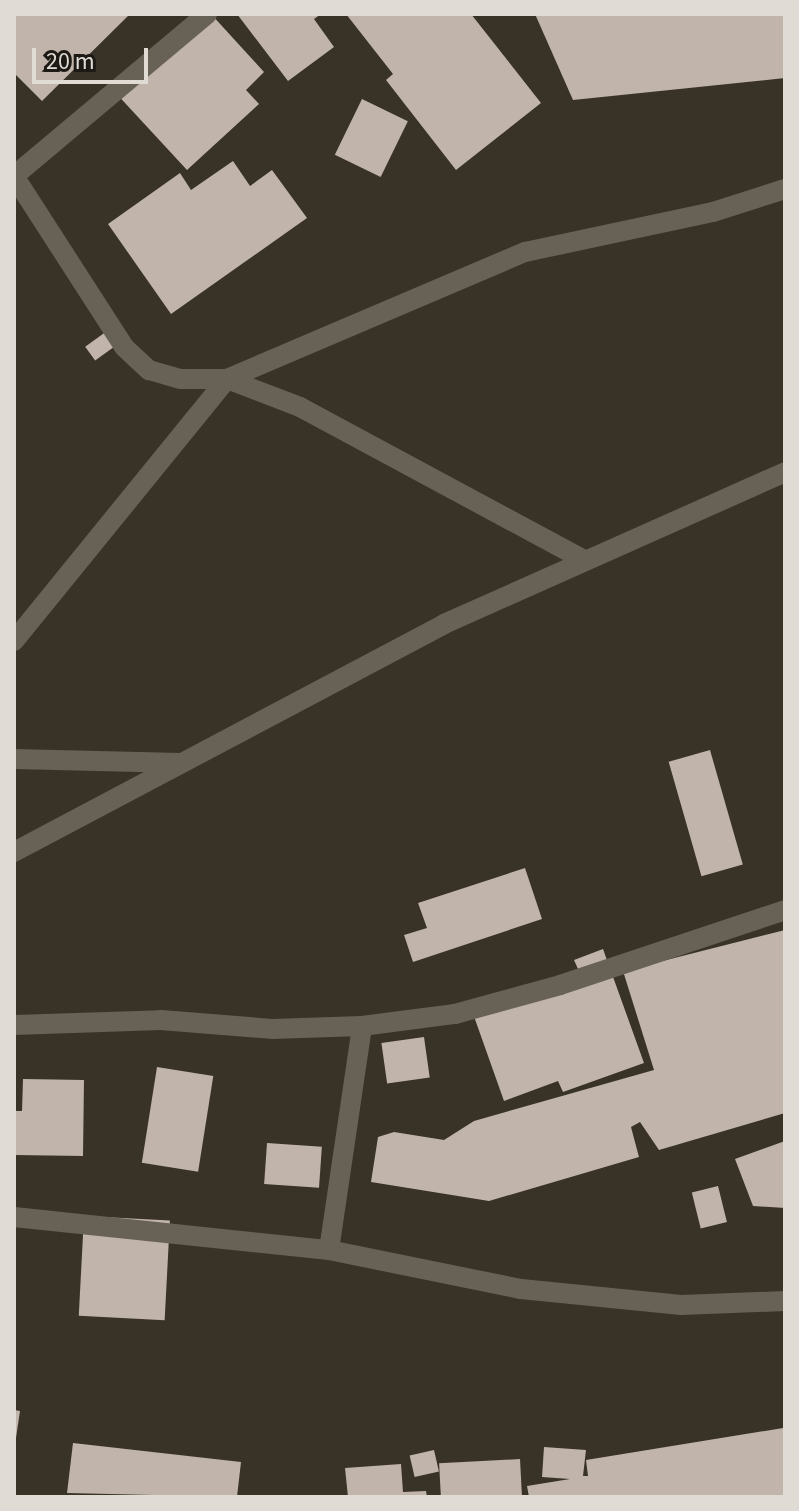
<!DOCTYPE html>
<html>
<head>
<meta charset="utf-8">
<style>
  body { margin:0 }
  #map { position:relative; width:799px; height:1511px; overflow:hidden; background:#393227; font-family:"Source Sans 3",sans-serif }
  div>[style] { position:absolute }
  .building>* { inset:0; background:#c1b4aa; transform-origin:0 0 }
  .street>* { height:20px; margin:-10px; padding:0 10px; transform-origin:10px; border-radius:10px; background:#686155 }
  span { translate:-50% -50%; white-space:nowrap; text-align:center; line-height:1.15; -webkit-text-stroke:8px #1d1a15; paint-order:stroke }
  .frame { position:absolute; inset:0; border:16px solid #e0dcd5; pointer-events:none }
  .scale { position:absolute; left:32px; top:48px; width:116px; height:36px; box-sizing:border-box; border:4px solid #e0dcd5; border-top:0; padding-left:10px; font-size:24px; line-height:28px; white-space:nowrap; color:#e0dcd5; -webkit-text-stroke:6px #1d1a15; paint-order:stroke }
</style>
</head>
<body>
<div id="map">
  <div class="building">
    <i style="clip-path:polygon(14px 14px,130px 14px,42px 101px,14px 73px)"></i>
    <i style="clip-path:polygon(211px 14px,264px 72px,246px 90px,259px 104px,187px 170px,113px 90px)"></i>
    <i style="clip-path:polygon(237px 14px,321px 14px,314px 19px,334px 47px,288px 81px)"></i>
    <i style="clip-path:polygon(346px 14px,471px 14px,541px 103px,456px 170px,386px 80px,393px 74px)"></i>
    <i style="clip-path:polygon(535px 14px,785px 14px,785px 78px,573px 100px)"></i>
    <i style="left:362px;top:99px;width:51px;height:62px;rotate:26deg"></i>
    <i style="clip-path:polygon(233px 161px,250px 186px,272px 170px,307px 218px,171px 314px,108px 224px,180px 173px,191px 190px)"></i>
    <i style="left:107px;top:331px;width:17px;height:27px;rotate:54deg"></i>
    <i style="left:710px;top:750px;width:119px;height:43px;rotate:74deg"></i>
    <i style="clip-path:polygon(525px 868px,542px 919px,413px 962px,404px 935px,427px 928px,418px 903px)"></i>
    <i style="clip-path:polygon(785px 930px,785px 1113px,659px 1150px,640px 1122px,631px 1127px,639px 1157px,489px 1201px,371px 1182px,378px 1137px,394px 1132px,444px 1140px,474px 1121px,654px 1070px,623px 971px)"></i>
    <i style="clip-path:polygon(603px 949px,644px 1063px,563px 1092px,558px 1081px,504px 1101px,471px 1008px,578px 969px,574px 960px)"></i>
    <i style="left:424px;top:1037px;width:41px;height:43px;rotate:82deg"></i>
    <i style="left:157px;top:1067px;width:57px;height:97px;rotate:9deg"></i>
    <i style="clip-path:polygon(23px 1079px,84px 1080px,83px 1156px,14px 1155px,14px 1111px,22px 1111px)"></i>
    <i style="clip-path:polygon(785px 1141px,785px 1208px,753px 1206px,735px 1159px)"></i>
    <i style="left:267px;top:1143px;width:55px;height:41px;rotate:4deg"></i>
    <i style="left:718px;top:1186px;width:37px;height:27px;rotate:76deg"></i>
    <i style="left:84px;top:1216px;width:86px;height:100px;rotate:3deg"></i>
    <i style="clip-path:polygon(14px 1410px,20px 1411px,16px 1438px,14px 1437px)"></i>
    <i style="clip-path:polygon(783px 1428px,785px 1497px,529px 1497px,527px 1486px,570px 1479px,542px 1477px,544px 1447px,586px 1450px,583px 1476px,588px 1476px,586px 1460px)"></i>
    <i style="clip-path:polygon(73px 1443px,241px 1462px,237px 1497px,67px 1493px)"></i>
    <i style="left:434px;top:1450px;width:22px;height:25px;rotate:77deg"></i>
    <i style="left:520px;top:1459px;width:38px;height:81px;rotate:87deg"></i>
    <i style="clip-path:polygon(401px 1464px,403px 1492px,426px 1491px,427px 1497px,348px 1497px,345px 1468px)"></i>
  </div>
  <div class="street">
    <i style="left:14px;top:176px;width:203px;rotate:57.2deg"></i>
    <i style="left:124px;top:347px;width:34px;rotate:43deg"></i>
    <i style="left:149px;top:370px;width:33px;rotate:16deg"></i>
    <i style="left:181px;top:379px;width:46px"></i>
    <i style="left:227px;top:379px;width:78px;rotate:21deg"></i>
    <i style="left:300px;top:407px;width:323px;rotate:28.3deg"></i>
    <i style="left:14px;top:176px;width:252px;rotate:-40deg"></i>
    <i style="left:14px;top:641px;width:338px;rotate:-50.9deg"></i>
    <i style="left:227px;top:379px;width:324px;rotate:-23.1deg"></i>
    <i style="left:525px;top:252px;width:192px;rotate:-12deg"></i>
    <i style="left:713px;top:212px;width:76px;rotate:-17.7deg"></i>
    <i style="left:14px;top:759px;width:167px;rotate:1.4deg"></i>
    <i style="left:14px;top:852px;width:487px;rotate:-27.9deg"></i>
    <i style="left:444px;top:624px;width:373px;rotate:-24deg"></i>
    <i style="left:14px;top:1025px;width:147px;rotate:-1.9deg"></i>
    <i style="left:161px;top:1020px;width:111px;rotate:4.6deg"></i>
    <i style="left:272px;top:1029px;width:90px;rotate:-1.9deg"></i>
    <i style="left:362px;top:1026px;width:94px;rotate:-7.4deg"></i>
    <i style="left:455px;top:1014px;width:109px;rotate:-15.4deg"></i>
    <i style="left:560px;top:985px;width:237px;rotate:-18.4deg"></i>
    <i style="left:14px;top:1217px;width:317px;rotate:6deg"></i>
    <i style="left:329px;top:1250px;width:196px;rotate:11.5deg"></i>
    <i style="left:521px;top:1289px;width:161px;rotate:5.7deg"></i>
    <i style="left:681px;top:1305px;width:104px;rotate:-2.2deg"></i>
    <i style="left:329px;top:1250px;width:226px;rotate:-81.6deg"></i>
  </div>
  <div class="frame"></div>
  <div class="scale">20 m</div>
</div>
</body>
</html>
